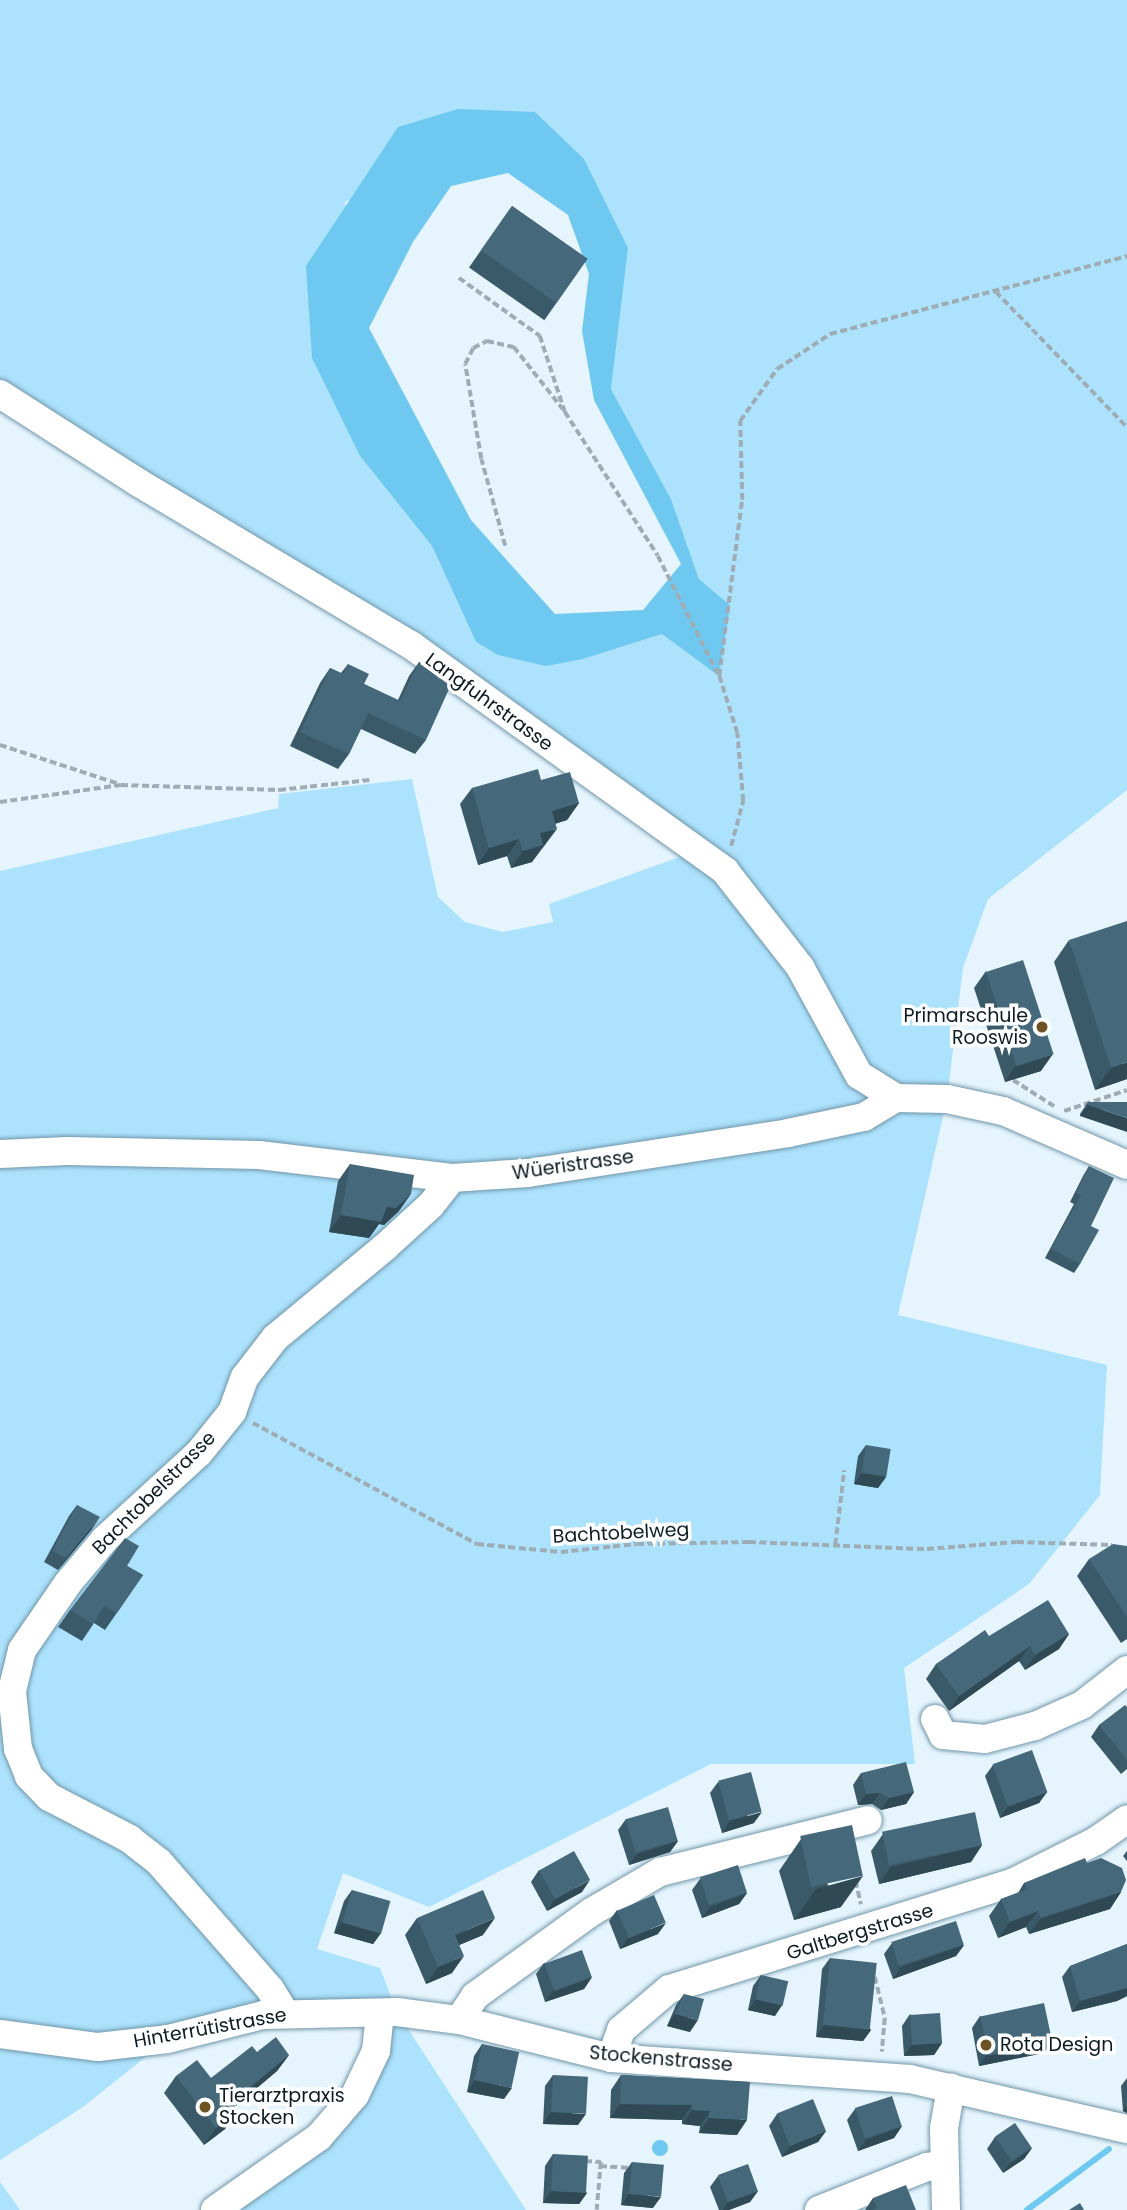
<!DOCTYPE html>
<html>
<head>
<meta charset="utf-8">
<style>
  body { margin:0 }
  #map { position:relative; width:1127px; height:2210px; overflow:hidden; background:#e6f5fd; font-family:Poppins,sans-serif }
  div>[style] { position:absolute }
  .green>* { inset:0; background:#ade2fc }
  .forest>* { inset:0; background:#6fc8f0 }
  .round { border-radius:50% }
  .stream>* { height:6px; margin:-3px; padding:0 3px; transform-origin:3px; border-radius:3px; background:#6fc8f0 }
  .path>* { height:3.5px; margin-top:-1.75px; transform-origin:0; background:repeating-linear-gradient(90deg,#9eadb5 0 7px,transparent 0 10.5px) }
  .roads { filter:drop-shadow(0 0 2px #7196a9) drop-shadow(0 0 2px #7196a9) }
  .minor>* { height:28px; margin:-14px; padding:0 14px; transform-origin:14px; border-radius:14px; background:#fff }
  .wall>* { inset:0; background:#3b5a69; transform-origin:0 0 }
  .shaded-wall>* { inset:0; background:#304a55 }
  .building>* { inset:0; background:#45697a; transform-origin:0 0 }
  .dots>* { width:19px; height:19px; translate:-50% -50%; box-sizing:border-box; border:4px solid #fff; border-radius:50% }
  span { translate:-50% -50%; white-space:nowrap; text-align:center; line-height:1.15; -webkit-text-stroke:7px #fff; paint-order:stroke }
  .street-label { font-size:19px; color:#0c1b22 }
  .poi-label { font-size:19px; color:#0c1b22 }
  .right { translate:-100% -50%; text-align:right }
  .left { translate:0 -50%; text-align:left }
</style>
</head>
<body>
<div id="map">
  <div class="green">
    <i style="clip-path:polygon(evenodd,0 0,1127px 0,1127px 790px,988px 899px,963px 968px,947px 1099px,898px 1315px,1107px 1365px,1100px 1495px,1029px 1584px,904px 1668px,915px 1764px,711px 1764px,429px 1907px,343px 1873px,317px 1949px,380px 1968px,397px 2012px,526px 2210px,215px 2210px,319px 2137px,379px 2013px,168px 2039px,83px 2107px,0 2160px,0 871px,278px 808px,279px 794px,412px 779px,438px 897px,465px 922px,503px 932px,553px 922px,549px 904px,682px 856px,411px 645px,0 394px,0 0,535px 112px,627px 248px,611px 389px,671px 499px,699px 579px,730px 605px,662px 634px,583px 659px,498px 655px,476px 642px,432px 546px,360px 456px,345px 202px,535px 112px)"></i>
    <i style="clip-path:polygon(0 2182px,20px 2210px,0 2210px)"></i>
  </div>
  <div class="forest">
    <i style="clip-path:polygon(evenodd,458px 109px,535px 112px,584px 159px,628px 248px,611px 389px,671px 499px,699px 579px,730px 605px,719px 676px,662px 634px,583px 659px,546px 666px,498px 655px,476px 642px,432px 546px,360px 456px,312px 358px,306px 266px,398px 127px,458px 109px,508px 173px,568px 215px,589px 274px,582px 331px,594px 400px,681px 564px,643px 610px,555px 614px,471px 520px,369px 328px,413px 242px,451px 186px,508px 173px)"></i>
    <i class="round" style="left:652px;top:2140px;width:16px;height:16px"></i>
  </div>
  <div class="stream">
    <i style="left:1027px;top:2210px;width:102px;rotate:-36.6deg"></i>
  </div>
  <div class="path">
    <i style="left:459px;top:278px;width:100px;rotate:35.6deg"></i>
    <i style="left:540px;top:336px;width:80px;rotate:71.8deg"></i>
    <i style="left:565px;top:412px;width:171px;rotate:57.1deg"></i>
    <i style="left:658px;top:556px;width:132px;rotate:63deg"></i>
    <i style="left:996px;top:292px;width:188px;rotate:45.9deg"></i>
    <i style="left:505px;top:546px;width:90px;rotate:-105.4deg"></i>
    <i style="left:481px;top:459px;width:96px;rotate:-99.6deg"></i>
    <i style="left:465px;top:364px;width:18px;rotate:-63deg"></i>
    <i style="left:473px;top:348px;width:16px;rotate:-27deg"></i>
    <i style="left:487px;top:341px;width:28px;rotate:13deg"></i>
    <i style="left:514px;top:347px;width:79px;rotate:51.7deg"></i>
    <i style="left:0;top:745px;width:125px;rotate:18.1deg"></i>
    <i style="left:0;top:802px;width:122px;rotate:-8deg"></i>
    <i style="left:121px;top:785px;width:158px;rotate:1.8deg"></i>
    <i style="left:279px;top:790px;width:91px;rotate:-6.3deg"></i>
    <i style="left:731px;top:846px;width:47px;rotate:-75.1deg"></i>
    <i style="left:743px;top:801px;width:68px;rotate:-95deg"></i>
    <i style="left:737px;top:733px;width:60px;rotate:-107.5deg"></i>
    <i style="left:719px;top:676px;width:177px;rotate:-82.6deg"></i>
    <i style="left:742px;top:500px;width:79px;rotate:-91.5deg"></i>
    <i style="left:740px;top:421px;width:64px;rotate:-54.6deg"></i>
    <i style="left:777px;top:369px;width:64px;rotate:-33.4deg"></i>
    <i style="left:830px;top:334px;width:307px;rotate:-14.7deg"></i>
    <i style="left:1013px;top:1080px;width:49px;rotate:32.4deg"></i>
    <i style="left:1064px;top:1111px;width:66px;rotate:-18.4deg"></i>
    <i style="left:253px;top:1423px;width:255px;rotate:28.4deg"></i>
    <i style="left:477px;top:1544px;width:84px;rotate:5.4deg"></i>
    <i style="left:561px;top:1552px;width:76px;rotate:-6deg"></i>
    <i style="left:637px;top:1544px;width:112px;rotate:-1deg"></i>
    <i style="left:749px;top:1542px;width:178px;rotate:2.3deg"></i>
    <i style="left:927px;top:1549px;width:90px;rotate:-4.4deg"></i>
    <i style="left:1017px;top:1542px;width:95px;rotate:1.8deg"></i>
    <i style="left:835px;top:1545px;width:75px;rotate:-83.1deg"></i>
    <i style="left:856px;top:1881px;width:24px;rotate:78deg"></i>
    <i style="left:875px;top:1977px;width:42px;rotate:76.3deg"></i>
    <i style="left:885px;top:2018px;width:34px;rotate:95deg"></i>
    <i style="left:585px;top:2161px;width:16px;rotate:4deg"></i>
    <i style="left:601px;top:2162px;width:48px;rotate:94.8deg"></i>
    <i style="left:600px;top:2166px;width:30px;rotate:4deg"></i>
  </div>
  <div class="roads">
    <div class="minor">
      <i style="left:0;top:394px;width:165px;rotate:32.6deg"></i>
      <i style="left:139px;top:483px;width:317px;rotate:30.8deg"></i>
      <i style="left:411px;top:645px;width:387px;rotate:35.7deg"></i>
      <i style="left:725px;top:871px;width:122px;rotate:52deg"></i>
      <i style="left:800px;top:967px;width:123px;rotate:61.4deg"></i>
      <i style="left:859px;top:1075px;width:44px;rotate:31.9deg"></i>
      <i style="left:0;top:1154px;width:67px;rotate:-2.6deg"></i>
      <i style="left:67px;top:1151px;width:192px;rotate:1.2deg"></i>
      <i style="left:259px;top:1155px;width:194px;rotate:6.8deg"></i>
      <i style="left:452px;top:1178px;width:76px;rotate:-3.8deg"></i>
      <i style="left:528px;top:1173px;width:263px;rotate:-8.7deg"></i>
      <i style="left:788px;top:1133px;width:78px;rotate:-11.9deg"></i>
      <i style="left:864px;top:1117px;width:37px;rotate:-31deg"></i>
      <i style="left:896px;top:1098px;width:51px;rotate:1.1deg"></i>
      <i style="left:947px;top:1099px;width:57px;rotate:12.1deg"></i>
      <i style="left:1003px;top:1111px;width:135px;rotate:23.5deg"></i>
      <i style="left:935px;top:1719px;width:18px;rotate:63deg"></i>
      <i style="left:943px;top:1735px;width:42px;rotate:5.4deg"></i>
      <i style="left:985px;top:1739px;width:52px;rotate:-14.6deg"></i>
      <i style="left:1035px;top:1726px;width:51px;rotate:-24.1deg"></i>
      <i style="left:1082px;top:1705px;width:57px;rotate:-37.9deg"></i>
      <i style="left:285px;top:2013px;width:28px;rotate:-122deg"></i>
      <i style="left:270px;top:1989px;width:169px;rotate:-131.2deg"></i>
      <i style="left:159px;top:1862px;width:37px;rotate:-142deg"></i>
      <i style="left:130px;top:1839px;width:91px;rotate:-152.6deg"></i>
      <i style="left:49px;top:1797px;width:29px;rotate:-134deg"></i>
      <i style="left:29px;top:1776px;width:29px;rotate:-112deg"></i>
      <i style="left:18px;top:1749px;width:58px;rotate:-95.9deg"></i>
      <i style="left:12px;top:1691px;width:42px;rotate:-76.3deg"></i>
      <i style="left:22px;top:1650px;width:81px;rotate:-55.5deg"></i>
      <i style="left:68px;top:1583px;width:57px;rotate:-49.9deg"></i>
      <i style="left:105px;top:1539px;width:127px;rotate:-42.5deg"></i>
      <i style="left:199px;top:1453px;width:53px;rotate:-51.2deg"></i>
      <i style="left:232px;top:1412px;width:37px;rotate:-70deg"></i>
      <i style="left:245px;top:1377px;width:49px;rotate:-52.4deg"></i>
      <i style="left:275px;top:1338px;width:143px;rotate:-39.6deg"></i>
      <i style="left:385px;top:1247px;width:62px;rotate:-42.4deg"></i>
      <i style="left:431px;top:1205px;width:34px;rotate:-52deg"></i>
      <i style="left:459px;top:2020px;width:29px;rotate:-56deg"></i>
      <i style="left:475px;top:1996px;width:145px;rotate:-35.8deg"></i>
      <i style="left:593px;top:1911px;width:78px;rotate:-30.2deg"></i>
      <i style="left:660px;top:1872px;width:214px;rotate:-14deg"></i>
      <i style="left:0;top:2034px;width:99px;rotate:7.6deg"></i>
      <i style="left:98px;top:2047px;width:70px;rotate:-6.5deg"></i>
      <i style="left:168px;top:2039px;width:98px;rotate:-14.2deg"></i>
      <i style="left:263px;top:2015px;width:134px;rotate:-1.3deg"></i>
      <i style="left:397px;top:2012px;width:63px;rotate:7.4deg"></i>
      <i style="left:459px;top:2020px;width:157px;rotate:14deg"></i>
      <i style="left:611px;top:2058px;width:300px;rotate:4deg"></i>
      <i style="left:910px;top:2079px;width:223px;rotate:13deg"></i>
      <i style="left:611px;top:2058px;width:30px;rotate:-70deg"></i>
      <i style="left:621px;top:2030px;width:63px;rotate:-40.5deg"></i>
      <i style="left:669px;top:1989px;width:359px;rotate:-17.2deg"></i>
      <i style="left:1012px;top:1883px;width:94px;rotate:-26.6deg"></i>
      <i style="left:1096px;top:1841px;width:38px;rotate:-35deg"></i>
      <i style="left:215px;top:2210px;width:127px;rotate:-35.1deg"></i>
      <i style="left:319px;top:2137px;width:55px;rotate:-49.4deg"></i>
      <i style="left:355px;top:2095px;width:49px;rotate:-64.5deg"></i>
      <i style="left:376px;top:2051px;width:38px;rotate:-84deg"></i>
      <i style="left:819px;top:2210px;width:116px;rotate:-21.7deg"></i>
      <i style="left:927px;top:2167px;width:17px;rotate:-7deg"></i>
      <i style="left:946px;top:2210px;width:82px;rotate:-91.4deg"></i>
      <i style="left:944px;top:2128px;width:41px;rotate:-80.1deg"></i>
    </div>
  </div>
  <div class="wall">
    <i style="left:512px;top:206px;width:92px;height:75px;rotate:35deg"></i>
    <i style="clip-path:polygon(419px 662px,426px 740px,415px 754px,361px 729px,349px 754px,338px 769px,290px 746px,320px 683px,330px 668px,341px 673px,348px 664px,364px 684px,398px 700px,409px 676px)"></i>
    <i style="clip-path:polygon(541px 780px,579px 803px,567px 820px,555px 824px,545px 845px,543px 846px,532px 862px,511px 868px,507px 856px,478px 865px,460px 804px,472px 788px)"></i>
    <i style="clip-path:polygon(1069px 940px,1127px 1079px,1095px 1090px,1054px 962px)"></i>
    <i style="clip-path:polygon(986px 971px,1041px 1071px,1005px 1082px,974px 988px)"></i>
    <i style="clip-path:polygon(1088px 1102px,1127px 1102px,1080px 1116px,1080px 1114px)"></i>
    <i style="clip-path:polygon(350px 1164px,399px 1211px,384px 1225px,379px 1224px,369px 1238px,329px 1232px,338px 1181px)"></i>
    <i style="clip-path:polygon(1089px 1166px,1091px 1226px,1080px 1264px,1074px 1273px,1045px 1258px,1074px 1204px,1070px 1202px,1083px 1176px)"></i>
    <i style="clip-path:polygon(866px 1445px,886px 1477px,878px 1488px,854px 1484px,858px 1456px)"></i>
    <i style="clip-path:polygon(77px 1505px,92px 1529px,58px 1570px,44px 1562px,69px 1516px)"></i>
    <i style="clip-path:polygon(1127px 1546px,1127px 1639px,1121px 1643px,1077px 1576px,1089px 1559px)"></i>
    <i style="clip-path:polygon(127px 1566px,143px 1575px,105px 1630px,94px 1623px,82px 1641px,58px 1627px,70px 1610px)"></i>
    <i style="clip-path:polygon(1069px 1634px,1059px 1649px,1025px 1670px,1019px 1661px,949px 1711px,926px 1679px,936px 1664px,989px 1636px)"></i>
    <i style="clip-path:polygon(1127px 1707px,1127px 1769px,1121px 1774px,1091px 1737px,1099px 1725px)"></i>
    <i style="clip-path:polygon(993px 1765px,1047px 1792px,1039px 1803px,1000px 1818px,985px 1776px)"></i>
    <i style="clip-path:polygon(861px 1773px,914px 1792px,906px 1804px,881px 1810px,872px 1804px,858px 1805px,853px 1785px)"></i>
    <i style="clip-path:polygon(718px 1782px,754px 1823px,722px 1833px,710px 1793px)"></i>
    <i style="clip-path:polygon(626px 1819px,678px 1841px,670px 1852px,629px 1865px,618px 1830px)"></i>
    <i style="clip-path:polygon(883px 1834px,982px 1845px,971px 1862px,879px 1884px,871px 1851px)"></i>
    <i style="clip-path:polygon(801px 1839px,841px 1907px,794px 1920px,779px 1871px)"></i>
    <i style="clip-path:polygon(1127px 1851px,1127px 1861px,1123px 1856px)"></i>
    <i style="clip-path:polygon(1087px 1863px,1121px 1892px,1110px 1909px,1029px 1934px,1026px 1927px,998px 1938px,989px 1916px,1001px 1899px,1018px 1893px,1024px 1883px)"></i>
    <i style="clip-path:polygon(539px 1870px,582px 1892px,547px 1911px,531px 1882px)"></i>
    <i style="clip-path:polygon(700px 1879px,747px 1893px,739px 1904px,702px 1918px,692px 1890px)"></i>
    <i style="clip-path:polygon(352px 1890px,381px 1933px,373px 1944px,334px 1933px,344px 1901px)"></i>
    <i style="clip-path:polygon(617px 1910px,658px 1934px,620px 1949px,609px 1921px)"></i>
    <i style="clip-path:polygon(417px 1918px,483px 1935px,459px 1945px,452px 1973px,426px 1984px,405px 1935px)"></i>
    <i style="clip-path:polygon(892px 1943px,964px 1945px,956px 1956px,893px 1979px,884px 1954px)"></i>
    <i style="clip-path:polygon(1127px 1944px,1127px 1996px,1117px 2001px,1072px 2012px,1062px 1977px,1070px 1966px)"></i>
    <i style="clip-path:polygon(830px 1958px,871px 2030px,863px 2041px,816px 2037px,822px 1969px)"></i>
    <i style="clip-path:polygon(544px 1963px,592px 1977px,584px 1989px,545px 2002px,536px 1974px)"></i>
    <i style="clip-path:polygon(761px 1975px,775px 2016px,748px 2010px,753px 1986px)"></i>
    <i style="clip-path:polygon(684px 1994px,690px 2032px,667px 2026px,676px 2005px)"></i>
    <i style="clip-path:polygon(910px 2014px,942px 2043px,934px 2055px,904px 2056px,902px 2026px)"></i>
    <i style="clip-path:polygon(980px 2016px,1044px 2053px,979px 2066px,972px 2028px)"></i>
    <i style="clip-path:polygon(482px 2044px,504px 2099px,467px 2092px,474px 2056px)"></i>
    <i style="clip-path:polygon(257px 2052px,289px 2055px,277px 2071px,233px 2108px,236px 2112px,225px 2129px,204px 2145px,164px 2093px,176px 2076px,211px 2078px)"></i>
    <i style="clip-path:polygon(553px 2075px,578px 2125px,543px 2124px,545px 2086px)"></i>
    <i style="clip-path:polygon(621px 2075px,750px 2082px,737px 2135px,699px 2133px,700px 2126px,682px 2124px,682px 2120px,610px 2118px,611px 2090px)"></i>
    <i style="clip-path:polygon(1127px 2078px,1127px 2113px,1123px 2111px,1121px 2086px)"></i>
    <i style="clip-path:polygon(855px 2109px,902px 2126px,894px 2138px,858px 2151px,847px 2120px)"></i>
    <i style="clip-path:polygon(777px 2114px,826px 2131px,818px 2142px,782px 2157px,769px 2126px)"></i>
    <i style="clip-path:polygon(995px 2137px,1032px 2148px,1024px 2159px,1003px 2173px,987px 2149px)"></i>
    <i style="clip-path:polygon(553px 2154px,587px 2193px,579px 2204px,543px 2203px,545px 2166px)"></i>
    <i style="clip-path:polygon(632px 2162px,653px 2208px,621px 2205px,624px 2173px)"></i>
    <i style="clip-path:polygon(718px 2176px,758px 2191px,750px 2202px,729px 2210px,719px 2210px,710px 2187px)"></i>
    <i style="clip-path:polygon(873px 2198px,916px 2210px,865px 2210px)"></i>
  </div>
  <div class="shaded-wall">
    <i style="clip-path:polygon(579px 803px,567px 820px,540px 828px,552px 811px)"></i>
    <i style="clip-path:polygon(557px 829px,532px 862px,511px 868px,523px 851px,540px 833px)"></i>
    <i style="clip-path:polygon(519px 839px,507px 856px,478px 865px,489px 848px)"></i>
    <i style="clip-path:polygon(1053px 1054px,1041px 1071px,1005px 1082px,1016px 1065px)"></i>
    <i style="clip-path:polygon(1127px 1062px,1127px 1079px,1095px 1090px,1111px 1068px)"></i>
    <i style="clip-path:polygon(1088px 1105px,1127px 1118px,1127px 1132px,1080px 1116px)"></i>
    <i style="clip-path:polygon(411px 1194px,399px 1211px,384px 1225px,379px 1224px,369px 1238px,329px 1232px,341px 1215px,387px 1207px)"></i>
    <i style="clip-path:polygon(862px 1473px,886px 1477px,878px 1488px,854px 1484px)"></i>
    <i style="clip-path:polygon(100px 1517px,92px 1529px,58px 1570px,66px 1558px)"></i>
    <i style="clip-path:polygon(1069px 1634px,1059px 1649px,1025px 1670px,1035px 1655px)"></i>
    <i style="clip-path:polygon(1030px 1646px,1019px 1661px,949px 1711px,959px 1696px)"></i>
    <i style="clip-path:polygon(914px 1792px,906px 1804px,881px 1810px,889px 1798px)"></i>
    <i style="clip-path:polygon(1047px 1792px,1039px 1803px,1000px 1818px,1008px 1806px)"></i>
    <i style="clip-path:polygon(880px 1793px,872px 1804px,858px 1805px,866px 1794px)"></i>
    <i style="clip-path:polygon(762px 1812px,754px 1823px,722px 1833px,730px 1821px)"></i>
    <i style="clip-path:polygon(678px 1841px,670px 1852px,629px 1865px,637px 1854px)"></i>
    <i style="clip-path:polygon(982px 1845px,971px 1862px,879px 1884px,891px 1867px)"></i>
    <i style="clip-path:polygon(863px 1876px,841px 1907px,794px 1920px,816px 1889px)"></i>
    <i style="clip-path:polygon(590px 1880px,582px 1892px,547px 1911px,555px 1899px)"></i>
    <i style="clip-path:polygon(1121px 1892px,1110px 1909px,1029px 1934px,1041px 1918px)"></i>
    <i style="clip-path:polygon(747px 1893px,739px 1904px,702px 1918px,710px 1907px)"></i>
    <i style="clip-path:polygon(1038px 1911px,1026px 1927px,998px 1938px,1010px 1922px)"></i>
    <i style="clip-path:polygon(495px 1918px,483px 1935px,443px 1952px,455px 1935px)"></i>
    <i style="clip-path:polygon(342px 1922px,381px 1933px,373px 1944px,334px 1933px)"></i>
    <i style="clip-path:polygon(666px 1923px,658px 1934px,620px 1949px,628px 1938px)"></i>
    <i style="clip-path:polygon(964px 1945px,956px 1956px,893px 1979px,901px 1967px)"></i>
    <i style="clip-path:polygon(464px 1956px,452px 1973px,426px 1984px,438px 1967px)"></i>
    <i style="clip-path:polygon(592px 1977px,584px 1989px,545px 2002px,553px 1990px)"></i>
    <i style="clip-path:polygon(1127px 1988px,1127px 1996px,1117px 2001px,1072px 2012px,1080px 2001px)"></i>
    <i style="clip-path:polygon(756px 1999px,783px 2004px,775px 2016px,748px 2010px)"></i>
    <i style="clip-path:polygon(675px 2014px,698px 2020px,690px 2032px,667px 2026px)"></i>
    <i style="clip-path:polygon(824px 2025px,871px 2030px,863px 2041px,816px 2037px)"></i>
    <i style="clip-path:polygon(1052px 2042px,1044px 2053px,979px 2066px,987px 2054px)"></i>
    <i style="clip-path:polygon(942px 2043px,934px 2055px,904px 2056px,912px 2045px)"></i>
    <i style="clip-path:polygon(289px 2055px,277px 2071px,218px 2121px,230px 2104px)"></i>
    <i style="clip-path:polygon(475px 2080px,512px 2088px,504px 2099px,467px 2092px)"></i>
    <i style="clip-path:polygon(620px 2104px,692px 2105px,682px 2120px,610px 2118px)"></i>
    <i style="clip-path:polygon(1127px 2105px,1127px 2113px,1123px 2111px)"></i>
    <i style="clip-path:polygon(692px 2110px,710px 2111px,700px 2126px,682px 2124px)"></i>
    <i style="clip-path:polygon(236px 2112px,225px 2129px,204px 2145px,216px 2128px)"></i>
    <i style="clip-path:polygon(551px 2112px,586px 2114px,578px 2125px,543px 2124px)"></i>
    <i style="clip-path:polygon(709px 2118px,747px 2120px,737px 2135px,699px 2133px)"></i>
    <i style="clip-path:polygon(902px 2126px,894px 2138px,858px 2151px,866px 2140px)"></i>
    <i style="clip-path:polygon(826px 2131px,818px 2142px,782px 2157px,790px 2146px)"></i>
    <i style="clip-path:polygon(1032px 2148px,1024px 2159px,1003px 2173px,1011px 2162px)"></i>
    <i style="clip-path:polygon(551px 2191px,587px 2193px,579px 2204px,543px 2203px)"></i>
    <i style="clip-path:polygon(758px 2191px,750px 2202px,729px 2210px,723px 2210px,728px 2202px)"></i>
    <i style="clip-path:polygon(629px 2194px,661px 2197px,653px 2208px,621px 2205px)"></i>
  </div>
  <div class="building">
    <i style="left:512px;top:206px;width:92px;height:54px;rotate:35deg"></i>
    <i style="clip-path:polygon(419px 662px,454px 678px,426px 740px,368px 713px,349px 754px,300px 732px,330px 668px,343px 674px,348px 664px,369px 674px,364px 684px,400px 701px)"></i>
    <i style="clip-path:polygon(538px 769px,541px 780px,570px 772px,579px 803px,552px 811px,557px 829px,540px 833px,543px 845px,523px 851px,519px 839px,489px 848px,472px 788px)"></i>
    <i style="clip-path:polygon(1127px 921px,1127px 1062px,1111px 1068px,1069px 940px)"></i>
    <i style="left:1023px;top:960px;width:99px;height:39px;rotate:72deg"></i>
    <i style="clip-path:polygon(1088px 1102px,1127px 1102px,1127px 1118px,1088px 1105px)"></i>
    <i style="clip-path:polygon(350px 1164px,414px 1175px,411px 1194px,396px 1208px,387px 1207px,381px 1222px,341px 1215px)"></i>
    <i style="clip-path:polygon(1089px 1166px,1114px 1178px,1091px 1226px,1099px 1230px,1080px 1264px,1051px 1249px,1081px 1195px,1076px 1193px)"></i>
    <i style="left:866px;top:1445px;width:25px;height:28px;rotate:9deg"></i>
    <i style="clip-path:polygon(77px 1505px,100px 1517px,66px 1558px,52px 1551px)"></i>
    <i style="clip-path:polygon(125px 1538px,139px 1546px,127px 1566px,143px 1575px,117px 1613px,104px 1606px,93px 1624px,70px 1610px)"></i>
    <i style="clip-path:polygon(1113px 1544px,1127px 1546px,1127px 1617px,1089px 1559px)"></i>
    <i style="clip-path:polygon(1048px 1600px,1069px 1634px,1035px 1655px,1030px 1646px,959px 1696px,936px 1664px,985px 1630px,989px 1636px)"></i>
    <i style="clip-path:polygon(1125px 1705px,1127px 1707px,1127px 1760px,1099px 1725px)"></i>
    <i style="left:1032px;top:1750px;width:45px;height:42px;rotate:70deg"></i>
    <i style="clip-path:polygon(906px 1762px,914px 1792px,889px 1798px,880px 1793px,866px 1794px,861px 1773px)"></i>
    <i style="left:751px;top:1772px;width:41px;height:34px;rotate:75deg"></i>
    <i style="left:668px;top:1807px;width:35px;height:44px;rotate:74deg"></i>
    <i style="left:975px;top:1812px;width:34px;height:95px;rotate:78deg"></i>
    <i style="left:852px;top:1825px;width:52px;height:53px;rotate:78deg"></i>
    <i style="left:574px;top:1851px;width:33px;height:40px;rotate:61deg"></i>
    <i style="clip-path:polygon(1085px 1858px,1087px 1863px,1101px 1858px,1122px 1868px,1126px 1880px,1121px 1892px,1041px 1918px,1038px 1911px,1010px 1922px,1001px 1899px,1027px 1889px,1024px 1883px)"></i>
    <i style="left:738px;top:1865px;width:29px;height:40px;rotate:72deg"></i>
    <i style="left:352px;top:1890px;width:40px;height:34px;rotate:16deg"></i>
    <i style="clip-path:polygon(483px 1890px,495px 1918px,455px 1935px,464px 1956px,438px 1967px,417px 1918px)"></i>
    <i style="left:654px;top:1895px;width:30px;height:40px;rotate:67deg"></i>
    <i style="left:956px;top:1921px;width:25px;height:68px;rotate:72deg"></i>
    <i style="clip-path:polygon(1127px 1944px,1127px 1988px,1080px 2001px,1070px 1966px)"></i>
    <i style="left:582px;top:1950px;width:29px;height:40px;rotate:70deg"></i>
    <i style="left:830px;top:1958px;width:47px;height:67px;rotate:6deg"></i>
    <i style="left:761px;top:1975px;width:28px;height:25px;rotate:13deg"></i>
    <i style="clip-path:polygon(684px 1994px,704px 1999px,698px 2020px,675px 2014px)"></i>
    <i style="left:1044px;top:2003px;width:40px;height:65px;rotate:78deg"></i>
    <i style="left:940px;top:2013px;width:30px;height:30px;rotate:86deg"></i>
    <i style="clip-path:polygon(276px 2037px,289px 2055px,230px 2104px,236px 2112px,216px 2128px,176px 2076px,197px 2060px,211px 2078px,252px 2046px,257px 2052px)"></i>
    <i style="left:482px;top:2044px;width:38px;height:37px;rotate:12deg"></i>
    <i style="left:553px;top:2075px;width:35px;height:37px;rotate:3deg"></i>
    <i style="clip-path:polygon(621px 2075px,750px 2082px,747px 2120px,709px 2118px,710px 2111px,692px 2110px,692px 2105px,620px 2104px)"></i>
    <i style="left:892px;top:2096px;width:32px;height:39px;rotate:72deg"></i>
    <i style="left:813px;top:2099px;width:35px;height:39px;rotate:68deg"></i>
    <i style="left:1015px;top:2123px;width:30px;height:24px;rotate:56deg"></i>
    <i style="left:553px;top:2154px;width:35px;height:37px;rotate:3deg"></i>
    <i style="left:632px;top:2162px;width:32px;height:32px;rotate:5deg"></i>
    <i style="left:748px;top:2164px;width:29px;height:32px;rotate:70deg"></i>
    <i style="clip-path:polygon(906px 2185px,916px 2210px,873px 2210px,877px 2208px,873px 2198px)"></i>
    <i style="clip-path:polygon(1080px 2203px,1084px 2210px,1069px 2210px)"></i>
  </div>
  <div class="dots">
    <i style="left:1042px;top:1027px;background:#6d5224"></i>
    <i style="left:986px;top:2045px;background:#6d5224"></i>
    <i style="left:205px;top:2107px;background:#6d5224"></i>
  </div>
  <div class="street-label">
    <span style="left:489px;top:702px;rotate:36deg">Langfuhrstrasse</span>
    <span style="left:573px;top:1165px;rotate:-8deg">Wüeristrasse</span>
    <span style="left:154px;top:1493px;rotate:-45deg">Bachtobelstrasse</span>
    <span style="left:621px;top:1533px;rotate:-3deg">Bachtobelweg</span>
    <span style="left:860px;top:1932px;rotate:-17deg">Galtbergstrasse</span>
    <span style="left:210px;top:2028px;rotate:-10deg">Hinterrütistrasse</span>
    <span style="left:661px;top:2059px;rotate:5deg">Stockenstrasse</span>
  </div>
  <div class="poi-label">
    <span class="right" style="left:1028px;top:1027px">Primarschule<br>Rooswis</span>
    <span class="left" style="left:1000px;top:2045px">Rota Design</span>
    <span class="left" style="left:219px;top:2107px">Tierarztpraxis<br>Stocken</span>
  </div>
</div>
</body>
</html>
